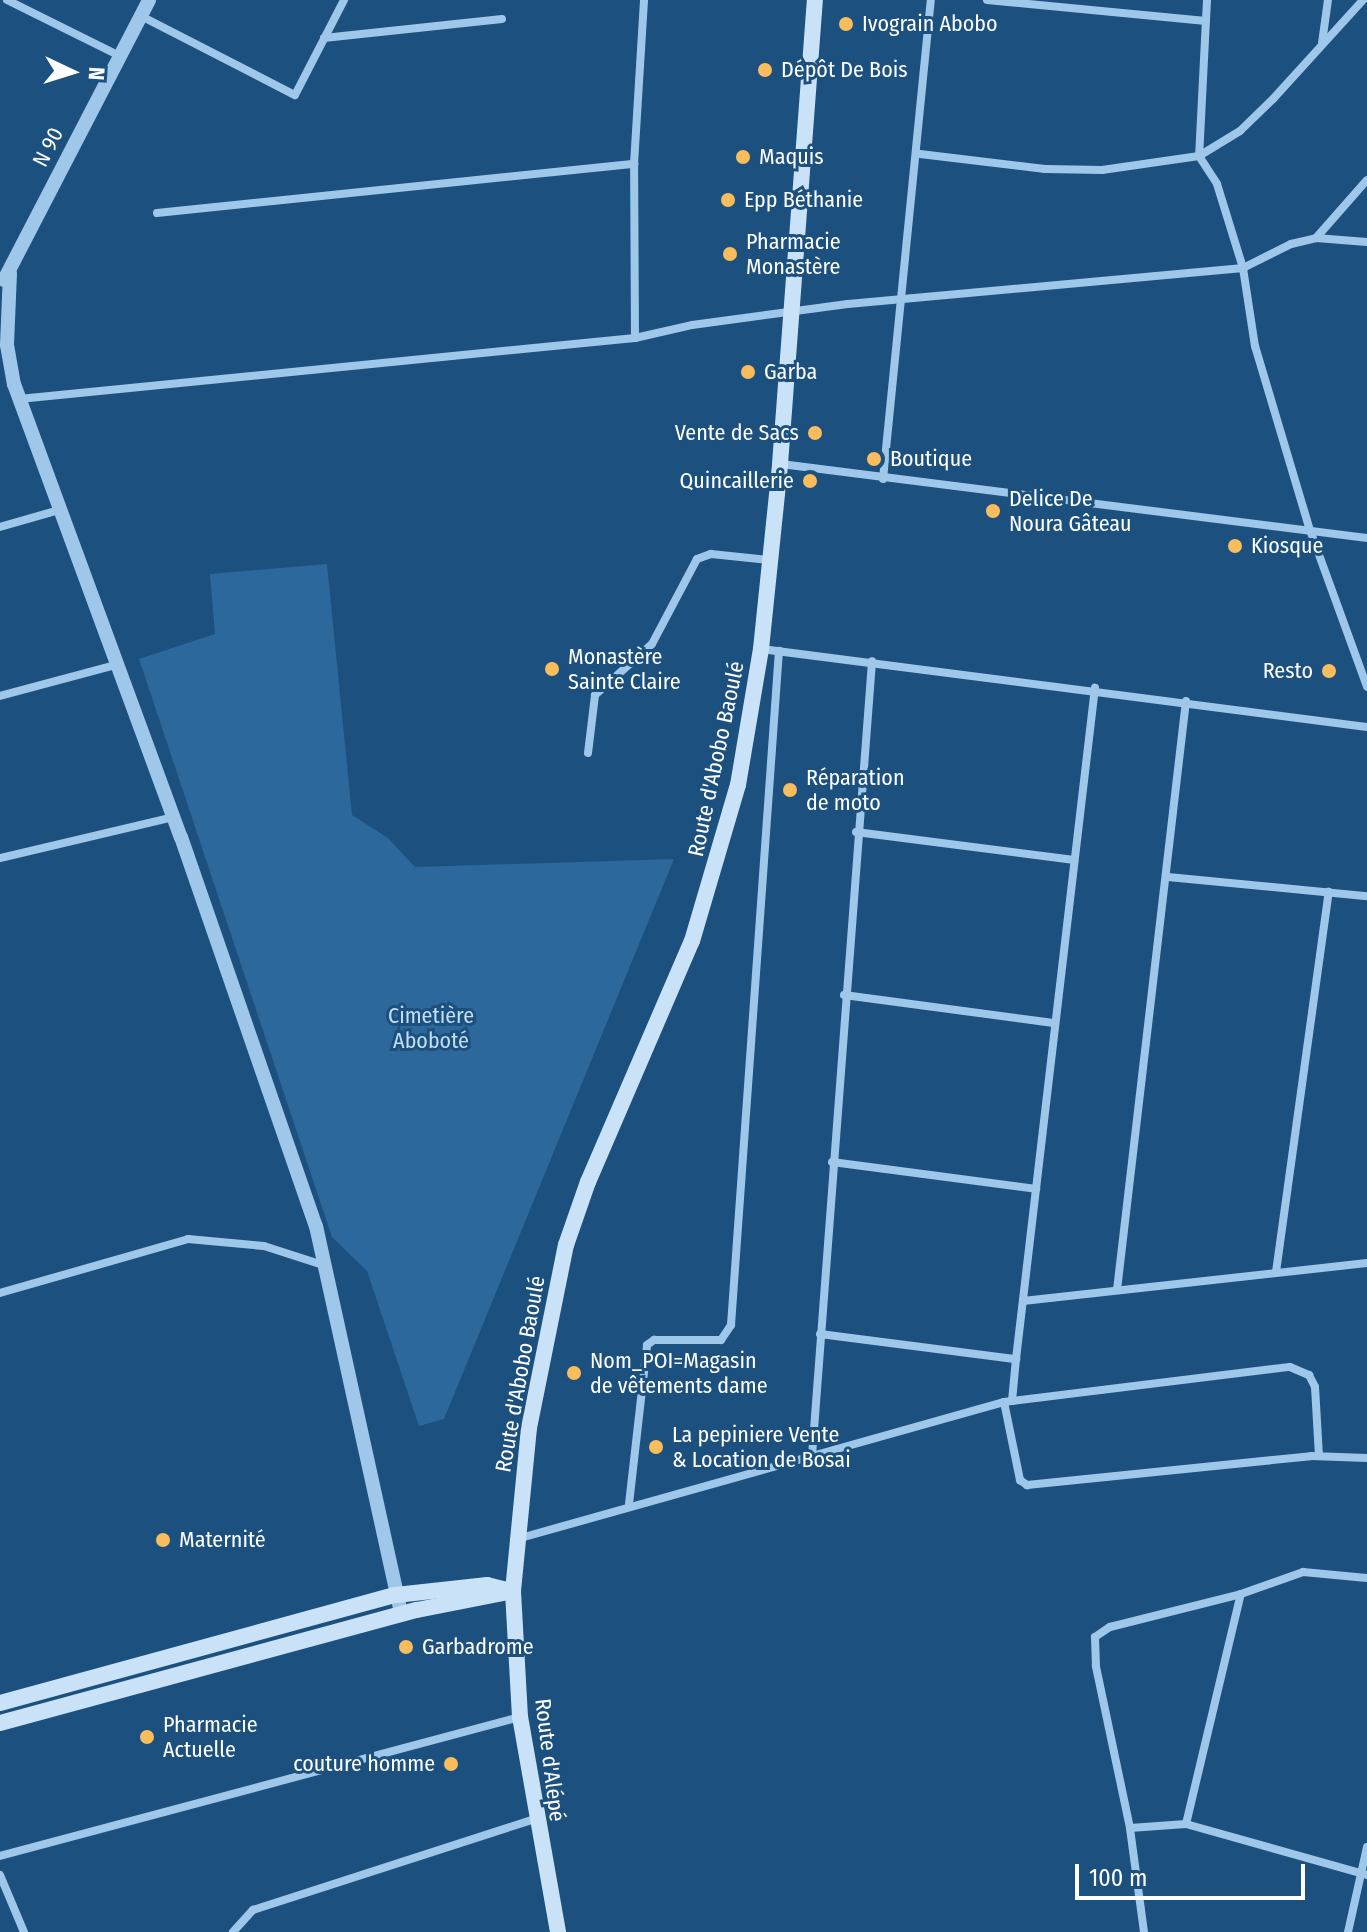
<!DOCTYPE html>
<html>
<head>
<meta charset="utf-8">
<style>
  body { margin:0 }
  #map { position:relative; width:1367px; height:1932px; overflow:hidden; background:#1c507e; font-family:"Fira Sans Condensed",sans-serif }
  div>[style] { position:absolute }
  .green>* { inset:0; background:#2c689b }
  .minor>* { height:8px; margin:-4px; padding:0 4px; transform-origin:4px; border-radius:4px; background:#9fc7e9 }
  .tertiary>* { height:14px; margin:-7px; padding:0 7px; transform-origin:7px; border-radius:7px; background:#9fc7e9 }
  .secondary>* { height:16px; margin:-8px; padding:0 8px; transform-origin:8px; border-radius:8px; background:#cae2f7 }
  .dots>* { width:22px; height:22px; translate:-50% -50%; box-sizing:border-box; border:4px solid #1c507e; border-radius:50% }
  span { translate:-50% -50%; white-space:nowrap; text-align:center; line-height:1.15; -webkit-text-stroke:6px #1c507e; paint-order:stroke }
  .poi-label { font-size:22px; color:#fff }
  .left { translate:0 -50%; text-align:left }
  .right { translate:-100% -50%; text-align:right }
  .street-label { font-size:22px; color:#fff }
  .park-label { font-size:22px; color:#c3dff7 }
  .north { position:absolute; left:32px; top:32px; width:80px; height:80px; -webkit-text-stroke:6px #1c507e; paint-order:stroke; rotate:94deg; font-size:22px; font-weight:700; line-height:32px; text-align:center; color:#fff }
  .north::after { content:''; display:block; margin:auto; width:28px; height:36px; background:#fff; clip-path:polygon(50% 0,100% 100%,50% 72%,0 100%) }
  .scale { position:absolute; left:1075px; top:1864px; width:230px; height:36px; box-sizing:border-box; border:4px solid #fff; border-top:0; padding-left:10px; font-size:24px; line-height:28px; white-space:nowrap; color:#fff; -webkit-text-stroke:6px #1c507e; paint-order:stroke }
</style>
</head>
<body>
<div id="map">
  <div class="green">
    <i style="clip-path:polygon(327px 564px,352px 815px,388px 838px,415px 867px,674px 859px,444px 1419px,419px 1426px,367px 1271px,332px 1237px,139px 659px,215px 634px,210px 574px)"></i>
  </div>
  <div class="minor">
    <i style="left:7px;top:0;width:126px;rotate:26.4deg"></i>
    <i style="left:987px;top:0;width:220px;rotate:5.5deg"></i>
    <i style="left:1207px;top:0;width:156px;rotate:92.9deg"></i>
    <i style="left:1199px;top:156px;width:33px;rotate:57deg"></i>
    <i style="left:1217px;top:184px;width:88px;rotate:72.8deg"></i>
    <i style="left:1243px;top:268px;width:79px;rotate:81.3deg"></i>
    <i style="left:1255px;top:346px;width:192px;rotate:73.4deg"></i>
    <i style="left:1310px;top:530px;width:167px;rotate:70deg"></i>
    <i style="left:141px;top:16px;width:173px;rotate:27.2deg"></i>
    <i style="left:295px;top:95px;width:107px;rotate:-62.7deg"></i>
    <i style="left:324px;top:38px;width:179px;rotate:-6.1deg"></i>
    <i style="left:1322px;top:43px;width:43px;rotate:-82.1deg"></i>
    <i style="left:920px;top:154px;width:126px;rotate:6.8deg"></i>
    <i style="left:1045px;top:169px;width:57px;rotate:1deg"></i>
    <i style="left:1102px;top:170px;width:98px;rotate:-8.2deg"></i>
    <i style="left:1199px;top:156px;width:48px;rotate:-31.4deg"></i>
    <i style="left:1240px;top:131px;width:46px;rotate:-44.1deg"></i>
    <i style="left:1273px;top:99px;width:134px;rotate:-47.7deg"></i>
    <i style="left:157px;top:213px;width:480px;rotate:-5.9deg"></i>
    <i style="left:1316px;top:238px;width:51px;rotate:4.5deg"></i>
    <i style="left:635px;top:338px;width:174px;rotate:-90.3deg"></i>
    <i style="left:634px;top:164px;width:164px;rotate:-86.5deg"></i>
    <i style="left:19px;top:399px;width:619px;rotate:-5.66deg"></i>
    <i style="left:635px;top:338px;width:58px;rotate:-12.8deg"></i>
    <i style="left:692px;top:325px;width:157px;rotate:-7.7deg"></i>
    <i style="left:848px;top:304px;width:397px;rotate:-5.2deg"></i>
    <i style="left:1243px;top:268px;width:54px;rotate:-26.6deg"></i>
    <i style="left:1291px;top:244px;width:26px;rotate:-13deg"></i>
    <i style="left:1316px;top:238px;width:77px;rotate:-48.7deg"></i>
    <i style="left:781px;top:464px;width:591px;rotate:7.2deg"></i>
    <i style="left:883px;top:479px;width:481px;rotate:-84.3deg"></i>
    <i style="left:0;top:527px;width:61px;rotate:-16.1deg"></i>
    <i style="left:761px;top:649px;width:611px;rotate:7.33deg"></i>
    <i style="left:0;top:696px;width:120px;rotate:-15deg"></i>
    <i style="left:588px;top:753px;width:58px;rotate:-83.1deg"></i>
    <i style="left:595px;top:695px;width:76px;rotate:-41.8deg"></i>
    <i style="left:652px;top:644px;width:96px;rotate:-62.1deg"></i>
    <i style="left:697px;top:559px;width:15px;rotate:-20deg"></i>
    <i style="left:711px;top:554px;width:58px;rotate:5.9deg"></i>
    <i style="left:856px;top:832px;width:220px;rotate:7.3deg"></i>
    <i style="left:0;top:858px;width:178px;rotate:-13.3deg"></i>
    <i style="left:1168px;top:877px;width:200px;rotate:5.5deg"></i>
    <i style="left:844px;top:995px;width:213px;rotate:7.6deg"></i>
    <i style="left:832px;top:1162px;width:206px;rotate:7.5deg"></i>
    <i style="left:1276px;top:1272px;width:384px;rotate:-82.1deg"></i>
    <i style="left:1117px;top:1290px;width:593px;rotate:-83.32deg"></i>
    <i style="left:0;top:1293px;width:196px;rotate:-16deg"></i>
    <i style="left:188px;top:1239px;width:76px;rotate:5.3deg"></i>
    <i style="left:264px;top:1246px;width:62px;rotate:17.9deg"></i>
    <i style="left:1023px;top:1301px;width:346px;rotate:-6.3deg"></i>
    <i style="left:820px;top:1334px;width:198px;rotate:7.3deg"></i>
    <i style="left:1016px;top:1359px;width:676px;rotate:-83.29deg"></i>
    <i style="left:1012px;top:1401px;width:42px;rotate:-84.6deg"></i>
    <i style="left:1004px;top:1402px;width:80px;rotate:78.4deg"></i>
    <i style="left:1020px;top:1480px;width:9px;rotate:36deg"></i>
    <i style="left:1027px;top:1485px;width:285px;rotate:-5.8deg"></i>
    <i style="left:1311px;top:1456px;width:56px;rotate:2deg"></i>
    <i style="left:812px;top:1456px;width:199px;rotate:-15.7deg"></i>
    <i style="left:1004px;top:1402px;width:288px;rotate:-7deg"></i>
    <i style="left:1290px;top:1367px;width:21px;rotate:23deg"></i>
    <i style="left:1309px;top:1375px;width:13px;rotate:63deg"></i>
    <i style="left:1315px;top:1387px;width:69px;rotate:86.7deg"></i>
    <i style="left:629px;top:1504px;width:160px;rotate:-83.5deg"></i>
    <i style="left:647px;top:1345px;width:9px;rotate:-36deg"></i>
    <i style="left:654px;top:1340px;width:67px"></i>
    <i style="left:721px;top:1340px;width:18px;rotate:-56deg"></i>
    <i style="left:731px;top:1325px;width:676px;rotate:-85.93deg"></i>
    <i style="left:517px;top:1539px;width:306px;rotate:-15.7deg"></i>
    <i style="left:812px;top:1456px;width:797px;rotate:-85.68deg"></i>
    <i style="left:1186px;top:1824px;width:188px;rotate:15.7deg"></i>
    <i style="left:1130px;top:1828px;width:166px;rotate:-101.9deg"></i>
    <i style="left:1096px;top:1666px;width:29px;rotate:-92deg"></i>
    <i style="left:1095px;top:1637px;width:18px;rotate:-34deg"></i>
    <i style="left:1110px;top:1627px;width:135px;rotate:-14.1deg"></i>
    <i style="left:0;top:1856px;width:538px;rotate:-14.97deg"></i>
    <i style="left:0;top:1875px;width:62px;rotate:67.2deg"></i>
    <i style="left:233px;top:1932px;width:30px;rotate:-48deg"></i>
    <i style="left:253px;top:1910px;width:295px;rotate:-17.9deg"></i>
    <i style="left:1144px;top:1932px;width:105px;rotate:-97.7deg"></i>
    <i style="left:1130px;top:1828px;width:56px;rotate:-4.1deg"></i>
    <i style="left:1186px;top:1824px;width:236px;rotate:-76.6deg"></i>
    <i style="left:1241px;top:1594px;width:66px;rotate:-19.5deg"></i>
    <i style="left:1303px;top:1572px;width:64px;rotate:5.4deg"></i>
    <i style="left:1348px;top:1932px;width:87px;rotate:-77.4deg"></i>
  </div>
  <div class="tertiary">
    <i style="left:10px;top:273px;width:72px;rotate:92.4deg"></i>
    <i style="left:7px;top:345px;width:40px;rotate:80deg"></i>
    <i style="left:14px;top:384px;width:483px;rotate:69.8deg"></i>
    <i style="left:181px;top:837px;width:412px;rotate:70.9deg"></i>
    <i style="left:316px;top:1226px;width:397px;rotate:77.6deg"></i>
    <i style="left:4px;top:280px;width:315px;rotate:-62.6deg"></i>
  </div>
  <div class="secondary">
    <i style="left:0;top:1703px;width:410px;rotate:-15.3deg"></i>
    <i style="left:396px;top:1595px;width:92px;rotate:-6.3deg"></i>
    <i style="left:487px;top:1585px;width:25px;rotate:14deg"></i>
    <i style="left:0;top:1723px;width:432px;rotate:-15.2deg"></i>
    <i style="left:417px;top:1610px;width:98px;rotate:-11.2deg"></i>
    <i style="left:558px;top:1932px;width:218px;rotate:-100deg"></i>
    <i style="left:520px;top:1717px;width:126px;rotate:-93.2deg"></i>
    <i style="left:513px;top:1591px;width:164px;rotate:-84.4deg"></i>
    <i style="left:529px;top:1428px;width:187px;rotate:-78.6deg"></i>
    <i style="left:566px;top:1245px;width:67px;rotate:-70.8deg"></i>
    <i style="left:588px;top:1182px;width:262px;rotate:-66.7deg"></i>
    <i style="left:692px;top:941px;width:163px;rotate:-73.6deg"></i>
    <i style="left:738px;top:785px;width:138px;rotate:-80.4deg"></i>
    <i style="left:761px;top:649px;width:186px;rotate:-84.1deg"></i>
    <i style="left:780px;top:464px;width:465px;rotate:-85.7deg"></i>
  </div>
  <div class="dots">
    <i style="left:846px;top:24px;background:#f9bd5d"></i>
    <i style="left:765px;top:70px;background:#f9bd5d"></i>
    <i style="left:743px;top:157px;background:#f9bd5d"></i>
    <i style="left:728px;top:200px;background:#f9bd5d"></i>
    <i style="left:730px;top:254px;background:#f9bd5d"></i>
    <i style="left:748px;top:372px;background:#f9bd5d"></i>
    <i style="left:815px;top:433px;background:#f9bd5d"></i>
    <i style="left:874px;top:459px;background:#f9bd5d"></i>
    <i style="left:810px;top:481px;background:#f9bd5d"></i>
    <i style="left:993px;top:511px;background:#f9bd5d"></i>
    <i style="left:1235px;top:546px;background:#f9bd5d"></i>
    <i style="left:552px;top:669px;background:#f9bd5d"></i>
    <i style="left:1329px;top:671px;background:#f9bd5d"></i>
    <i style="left:790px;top:790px;background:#f9bd5d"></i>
    <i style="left:574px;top:1373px;background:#f9bd5d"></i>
    <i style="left:656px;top:1447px;background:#f9bd5d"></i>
    <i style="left:163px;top:1540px;background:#f9bd5d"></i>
    <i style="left:406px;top:1647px;background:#f9bd5d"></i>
    <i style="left:147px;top:1737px;background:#f9bd5d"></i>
    <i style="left:451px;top:1764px;background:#f9bd5d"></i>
  </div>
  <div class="poi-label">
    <span class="left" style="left:862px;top:24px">Ivograin Abobo</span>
    <span class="left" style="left:781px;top:70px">Dépôt De Bois</span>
    <span class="left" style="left:759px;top:157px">Maquis</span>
    <span class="left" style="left:744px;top:200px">Epp Béthanie</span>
    <span class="left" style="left:746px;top:254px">Pharmacie<br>Monastère</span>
    <span class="left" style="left:764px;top:372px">Garba</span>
    <span class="right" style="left:799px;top:433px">Vente de Sacs</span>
    <span class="left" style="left:890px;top:459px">Boutique</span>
    <span class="right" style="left:794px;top:481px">Quincaillerie</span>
    <span class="left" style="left:1009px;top:511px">Delice De<br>Noura Gâteau</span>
    <span class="left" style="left:1251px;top:546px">Kiosque</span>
    <span class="left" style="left:568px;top:669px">Monastère<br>Sainte Claire</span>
    <span class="right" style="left:1313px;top:671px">Resto</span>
    <span class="left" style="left:806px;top:790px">Réparation<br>de moto</span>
    <span class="left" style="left:590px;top:1373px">Nom_POI=Magasin<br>de vêtements dame</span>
    <span class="left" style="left:672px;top:1447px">La pepiniere Vente<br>&amp; Location de Bosai</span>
    <span class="left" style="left:179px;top:1540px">Maternité</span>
    <span class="left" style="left:422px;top:1647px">Garbadrome</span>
    <span class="left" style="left:163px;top:1737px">Pharmacie<br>Actuelle</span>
    <span class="right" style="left:435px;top:1764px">couture homme</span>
  </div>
  <div class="street-label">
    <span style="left:48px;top:147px;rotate:-63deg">N 90</span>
    <span style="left:716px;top:759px;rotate:-78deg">Route d'Abobo Baoulé</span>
    <span style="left:520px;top:1374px;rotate:-80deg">Route d'Abobo Baoulé</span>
    <span style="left:550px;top:1760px;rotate:83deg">Route d'Alépé</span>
  </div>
  <div class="park-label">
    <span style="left:431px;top:1028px">Cimetière<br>Aboboté</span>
  </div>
  <div class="north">N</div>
  <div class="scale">100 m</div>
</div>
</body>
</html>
